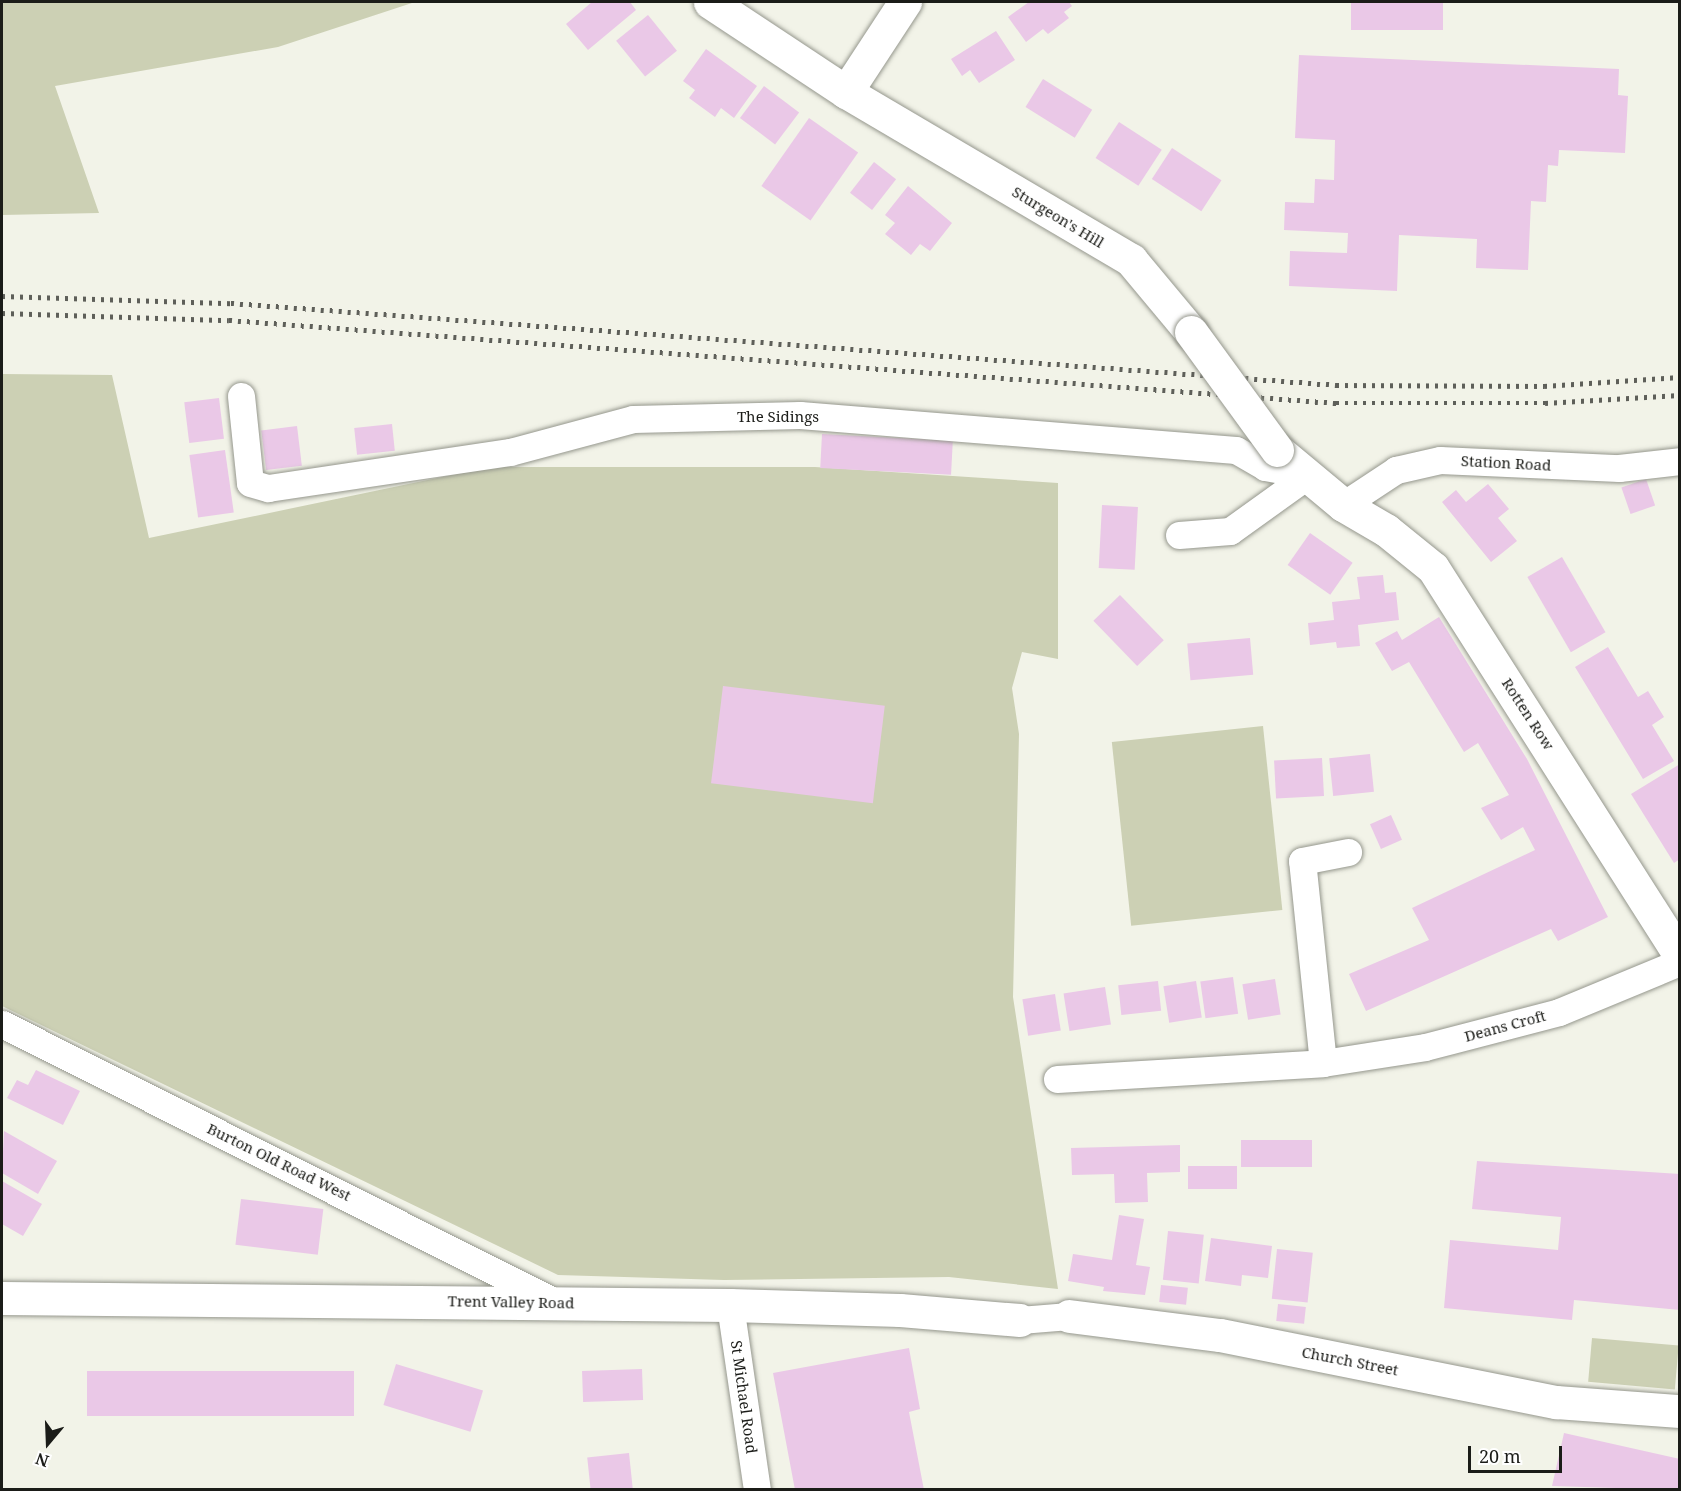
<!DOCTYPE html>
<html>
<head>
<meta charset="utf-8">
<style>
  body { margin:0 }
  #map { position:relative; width:1681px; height:1491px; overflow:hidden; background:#f2f3e8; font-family:"Noto Serif",serif }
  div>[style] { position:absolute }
  .green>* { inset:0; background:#ccd0b4; transform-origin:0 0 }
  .building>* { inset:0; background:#eac8e7; transform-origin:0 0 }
  .roads { filter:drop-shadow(0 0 2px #95978d) drop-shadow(0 0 2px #95978d) }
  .minor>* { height:27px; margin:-13.5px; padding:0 13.5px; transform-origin:13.5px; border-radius:13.5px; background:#fff }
  .tertiary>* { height:33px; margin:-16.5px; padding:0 16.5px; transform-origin:16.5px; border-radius:16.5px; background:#fff }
  .rail>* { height:4.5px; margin-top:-2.25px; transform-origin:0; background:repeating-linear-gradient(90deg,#5e5f59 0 3px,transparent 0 9px) }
  .bridges { filter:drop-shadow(0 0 2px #95978d) drop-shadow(0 0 2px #95978d) }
  .tertiary-bridge>* { height:33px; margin:-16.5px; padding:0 16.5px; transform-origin:16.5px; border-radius:16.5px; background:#fff }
  span { translate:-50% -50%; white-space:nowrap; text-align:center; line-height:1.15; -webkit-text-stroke:4.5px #fff; paint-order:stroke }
  .street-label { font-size:15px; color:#1b1c18 }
  .frame { position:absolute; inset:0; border:3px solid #1b1c18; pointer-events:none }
  .north { position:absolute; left:18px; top:1413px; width:60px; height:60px; -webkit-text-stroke:4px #fff; paint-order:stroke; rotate:199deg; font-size:16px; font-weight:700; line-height:24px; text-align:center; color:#1b1c18 }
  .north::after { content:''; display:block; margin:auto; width:21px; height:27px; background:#1b1c18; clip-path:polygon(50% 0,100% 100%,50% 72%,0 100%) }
  .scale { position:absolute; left:1468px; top:1446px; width:94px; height:27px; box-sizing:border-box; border:3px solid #1b1c18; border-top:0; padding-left:8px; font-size:18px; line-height:21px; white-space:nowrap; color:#1b1c18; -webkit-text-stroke:4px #fff; paint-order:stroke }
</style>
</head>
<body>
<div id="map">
  <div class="green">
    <i style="clip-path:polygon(2px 2px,415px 2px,278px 47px,55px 86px,99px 213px,2px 215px)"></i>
    <i style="clip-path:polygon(2px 374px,112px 375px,149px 538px,490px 467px,815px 467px,1058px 483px,1058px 659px,1022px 652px,1012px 688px,1019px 734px,1013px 997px,1058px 1289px,949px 1277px,724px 1280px,558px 1275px,2px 1006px)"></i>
    <i style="left:1263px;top:726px;width:185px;height:152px;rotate:84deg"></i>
    <i style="left:1592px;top:1338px;width:87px;height:44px;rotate:5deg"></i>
  </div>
  <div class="building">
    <i style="clip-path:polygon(592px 2px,630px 2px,636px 10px,588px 50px,566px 24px)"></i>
    <i style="clip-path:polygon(1029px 2px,1069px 2px,1072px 6px,1064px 12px,1069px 18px,1048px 34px,1043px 29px,1026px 42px,1008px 17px)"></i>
    <i style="left:1351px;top:2px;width:92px;height:28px"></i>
    <i style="left:648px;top:15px;width:46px;height:41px;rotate:51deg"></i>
    <i style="clip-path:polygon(996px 31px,1015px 60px,979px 83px,970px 70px,962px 76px,951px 59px)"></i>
    <i style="clip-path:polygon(706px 49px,757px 86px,734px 118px,721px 108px,715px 117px,689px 98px,695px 90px,683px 81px)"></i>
    <i style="clip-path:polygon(1299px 55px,1619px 69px,1618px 95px,1628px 96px,1625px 153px,1559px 150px,1558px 166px,1548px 165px,1546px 202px,1531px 201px,1528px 270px,1476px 268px,1477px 239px,1399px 235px,1397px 291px,1289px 286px,1290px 251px,1347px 253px,1348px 233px,1284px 230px,1285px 202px,1314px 203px,1315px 179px,1334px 180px,1335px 140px,1295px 138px)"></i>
    <i style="left:1043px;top:79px;width:58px;height:33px;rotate:32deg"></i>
    <i style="left:764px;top:86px;width:44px;height:40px;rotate:37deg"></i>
    <i style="left:809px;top:118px;width:60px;height:83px;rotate:35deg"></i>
    <i style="left:1119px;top:122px;width:51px;height:43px;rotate:33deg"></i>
    <i style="left:1172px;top:148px;width:59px;height:37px;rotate:33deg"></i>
    <i style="left:874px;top:162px;width:28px;height:39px;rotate:38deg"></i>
    <i style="clip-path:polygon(908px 186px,952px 223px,930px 251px,920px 244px,911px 255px,885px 234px,895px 223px,885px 215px)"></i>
    <i style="left:219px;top:398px;width:41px;height:35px;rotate:83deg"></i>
    <i style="left:392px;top:424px;width:27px;height:38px;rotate:84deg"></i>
    <i style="left:297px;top:426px;width:40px;height:36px;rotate:83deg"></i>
    <i style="left:822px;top:434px;width:131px;height:34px;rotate:3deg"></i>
    <i style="left:225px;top:450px;width:63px;height:36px;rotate:82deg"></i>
    <i style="left:1646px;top:479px;width:28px;height:26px;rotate:71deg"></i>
    <i style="clip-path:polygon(1488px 484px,1509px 509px,1498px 518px,1517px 541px,1491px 562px,1442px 502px,1456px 490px,1466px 502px)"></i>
    <i style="left:1102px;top:505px;width:36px;height:63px;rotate:3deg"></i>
    <i style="left:1310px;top:533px;width:52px;height:39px;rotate:35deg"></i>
    <i style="left:1562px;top:557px;width:87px;height:40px;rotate:60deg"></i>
    <i style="clip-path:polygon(1383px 575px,1385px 593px,1396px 592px,1399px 620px,1358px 625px,1360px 646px,1337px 648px,1336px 642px,1310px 645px,1308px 623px,1334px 620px,1332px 602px,1360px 599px,1357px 577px)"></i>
    <i style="left:1120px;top:595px;width:63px;height:37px;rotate:46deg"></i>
    <i style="clip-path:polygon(1439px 617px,1527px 759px,1608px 917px,1558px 941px,1551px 929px,1366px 1011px,1349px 974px,1429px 940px,1412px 908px,1535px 850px,1523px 827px,1501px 840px,1481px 808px,1509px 795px,1478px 743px,1464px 752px,1409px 662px,1392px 671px,1375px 643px,1397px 631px,1402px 640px)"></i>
    <i style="left:1250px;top:638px;width:37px;height:63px;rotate:85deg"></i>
    <i style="clip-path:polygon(1608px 647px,1638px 697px,1648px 691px,1664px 717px,1652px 725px,1674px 761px,1643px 779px,1575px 667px)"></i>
    <i style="left:723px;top:686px;width:163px;height:98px;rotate:7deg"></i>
    <i style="left:1370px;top:754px;width:38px;height:41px;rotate:84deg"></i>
    <i style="left:1322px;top:758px;width:38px;height:48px;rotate:87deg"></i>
    <i style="clip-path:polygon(1680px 764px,1680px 859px,1674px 863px,1631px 794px)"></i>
    <i style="left:1391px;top:815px;width:27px;height:23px;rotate:66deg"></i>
    <i style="left:1233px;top:977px;width:37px;height:33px;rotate:82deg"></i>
    <i style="left:1275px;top:979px;width:36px;height:33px;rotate:81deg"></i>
    <i style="left:1158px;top:981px;width:30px;height:40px;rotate:84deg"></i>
    <i style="left:1196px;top:981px;width:37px;height:33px;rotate:81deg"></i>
    <i style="left:1105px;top:987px;width:38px;height:42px;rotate:81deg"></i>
    <i style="left:1055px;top:994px;width:37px;height:33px;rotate:81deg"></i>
    <i style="clip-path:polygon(36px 1070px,80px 1091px,63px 1125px,7px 1098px,17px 1080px,28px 1085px)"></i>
    <i style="clip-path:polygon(4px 1131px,57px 1161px,38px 1194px,2px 1173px)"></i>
    <i style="left:1312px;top:1140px;width:27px;height:71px;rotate:90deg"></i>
    <i style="clip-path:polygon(1180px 1145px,1180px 1172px,1147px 1173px,1148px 1202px,1115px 1203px,1114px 1174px,1072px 1175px,1071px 1148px)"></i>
    <i style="clip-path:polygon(1477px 1161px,1680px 1174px,1680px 1310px,1574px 1300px,1572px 1320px,1444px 1308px,1450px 1240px,1558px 1250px,1561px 1217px,1472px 1209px)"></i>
    <i style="left:1188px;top:1166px;width:49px;height:23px"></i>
    <i style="clip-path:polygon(2px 1181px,42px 1204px,23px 1236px,2px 1224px)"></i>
    <i style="left:241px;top:1199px;width:83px;height:46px;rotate:7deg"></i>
    <i style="clip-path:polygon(1119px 1215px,1144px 1219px,1136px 1265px,1150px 1267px,1145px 1295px,1103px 1291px,1104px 1287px,1068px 1281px,1073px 1254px,1112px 1260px)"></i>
    <i style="left:1168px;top:1231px;width:36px;height:49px;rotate:6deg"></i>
    <i style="clip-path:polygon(1211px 1238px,1272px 1246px,1268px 1278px,1242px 1275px,1241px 1286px,1205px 1281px)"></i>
    <i style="left:1277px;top:1249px;width:36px;height:50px;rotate:6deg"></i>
    <i style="left:1161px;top:1285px;width:27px;height:17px;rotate:6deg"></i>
    <i style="left:1278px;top:1304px;width:28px;height:17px;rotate:6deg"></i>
    <i style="clip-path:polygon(909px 1348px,920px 1409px,909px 1412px,924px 1490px,795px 1490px,773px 1373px)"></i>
    <i style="left:396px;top:1364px;width:91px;height:43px;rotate:17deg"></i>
    <i style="left:642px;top:1369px;width:31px;height:60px;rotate:88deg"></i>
    <i style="left:87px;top:1371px;width:267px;height:45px"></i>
    <i style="clip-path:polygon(1564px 1433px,1680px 1459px,1680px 1490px,1552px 1486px)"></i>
    <i style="left:629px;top:1453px;width:37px;height:42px;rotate:84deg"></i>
  </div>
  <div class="roads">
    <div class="minor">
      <i style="left:241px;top:396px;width:87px;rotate:84.1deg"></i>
      <i style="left:250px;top:483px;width:19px;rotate:16deg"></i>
      <i style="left:268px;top:488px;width:245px;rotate:-8.5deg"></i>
      <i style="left:510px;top:452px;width:127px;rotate:-15deg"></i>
      <i style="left:633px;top:419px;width:167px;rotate:-1.4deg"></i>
      <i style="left:800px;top:415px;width:437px;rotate:4.6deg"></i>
      <i style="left:1236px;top:450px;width:34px;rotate:30deg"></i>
      <i style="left:1265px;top:467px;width:44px;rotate:10.5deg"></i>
      <i style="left:1343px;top:505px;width:64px;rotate:-33.4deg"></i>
      <i style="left:1396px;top:470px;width:45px;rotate:-12.8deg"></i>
      <i style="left:1440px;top:460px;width:179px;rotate:2.6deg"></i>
      <i style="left:1619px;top:468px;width:61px;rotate:-6.5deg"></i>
      <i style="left:1179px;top:535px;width:51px;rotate:-4.5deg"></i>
      <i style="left:1230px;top:531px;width:96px;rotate:-35.7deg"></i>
      <i style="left:2px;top:1024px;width:619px;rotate:26.69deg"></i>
      <i style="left:1323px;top:1063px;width:203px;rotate:-95.9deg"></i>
      <i style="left:1302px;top:861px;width:47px;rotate:-11.1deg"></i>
      <i style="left:1057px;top:1079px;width:266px;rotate:-3.4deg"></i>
      <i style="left:1323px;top:1063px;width:103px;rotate:-8.9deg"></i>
      <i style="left:1425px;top:1047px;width:138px;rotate:-14.6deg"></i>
      <i style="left:1559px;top:1012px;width:131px;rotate:-22.5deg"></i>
      <i style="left:730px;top:1305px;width:187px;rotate:81.7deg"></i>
      <i style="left:1020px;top:1320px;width:49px;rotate:-4.7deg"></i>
    </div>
    <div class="tertiary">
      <i style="left:710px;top:2px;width:163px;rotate:33.5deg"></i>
      <i style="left:846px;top:92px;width:331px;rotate:30.5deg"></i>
      <i style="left:1131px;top:260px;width:94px;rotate:50.2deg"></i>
      <i style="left:846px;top:92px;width:108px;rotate:-56.8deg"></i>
      <i style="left:1277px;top:450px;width:86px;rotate:39.8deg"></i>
      <i style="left:1343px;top:505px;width:50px;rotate:30.2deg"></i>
      <i style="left:1386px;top:530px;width:60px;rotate:39deg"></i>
      <i style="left:1433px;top:568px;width:459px;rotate:57.5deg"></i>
      <i style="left:2px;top:1298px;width:728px;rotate:0.55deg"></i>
      <i style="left:730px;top:1305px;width:170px;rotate:1.7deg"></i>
      <i style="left:900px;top:1310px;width:120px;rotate:4.8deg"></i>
      <i style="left:1069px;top:1316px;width:152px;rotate:7.2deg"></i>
      <i style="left:1220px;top:1335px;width:343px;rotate:11.3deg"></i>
      <i style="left:1556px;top:1402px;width:124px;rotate:4.2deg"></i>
    </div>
  </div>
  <div class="rail">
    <i style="left:2px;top:296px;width:229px;rotate:1.8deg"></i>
    <i style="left:231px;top:303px;width:1108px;rotate:4.24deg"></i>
    <i style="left:1336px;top:385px;width:208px;rotate:0.3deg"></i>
    <i style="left:1544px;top:386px;width:136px;rotate:-3.8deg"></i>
    <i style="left:2px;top:313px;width:227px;rotate:1.8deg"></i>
    <i style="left:229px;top:320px;width:1110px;rotate:4.29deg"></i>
    <i style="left:1336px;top:403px;width:209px"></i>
    <i style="left:1545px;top:403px;width:135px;rotate:-3.4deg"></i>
  </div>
  <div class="bridges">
    <div class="tertiary-bridge">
      <i style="left:1191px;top:332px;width:146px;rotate:53.9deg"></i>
    </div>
  </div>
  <div class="street-label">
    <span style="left:1058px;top:217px;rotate:31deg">Sturgeon's Hill</span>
    <span style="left:778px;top:417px">The Sidings</span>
    <span style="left:1506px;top:463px;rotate:3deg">Station Road</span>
    <span style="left:1528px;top:714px;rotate:57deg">Rotten Row</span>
    <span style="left:1505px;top:1026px;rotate:-15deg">Deans Croft</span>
    <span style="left:279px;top:1162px;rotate:26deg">Burton Old Road West</span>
    <span style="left:511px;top:1302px;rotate:1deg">Trent Valley Road</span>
    <span style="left:1350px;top:1361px;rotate:11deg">Church Street</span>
    <span style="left:744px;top:1397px;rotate:82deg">St Michael Road</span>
  </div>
  <div class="frame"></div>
  <div class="north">N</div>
  <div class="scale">20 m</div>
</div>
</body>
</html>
